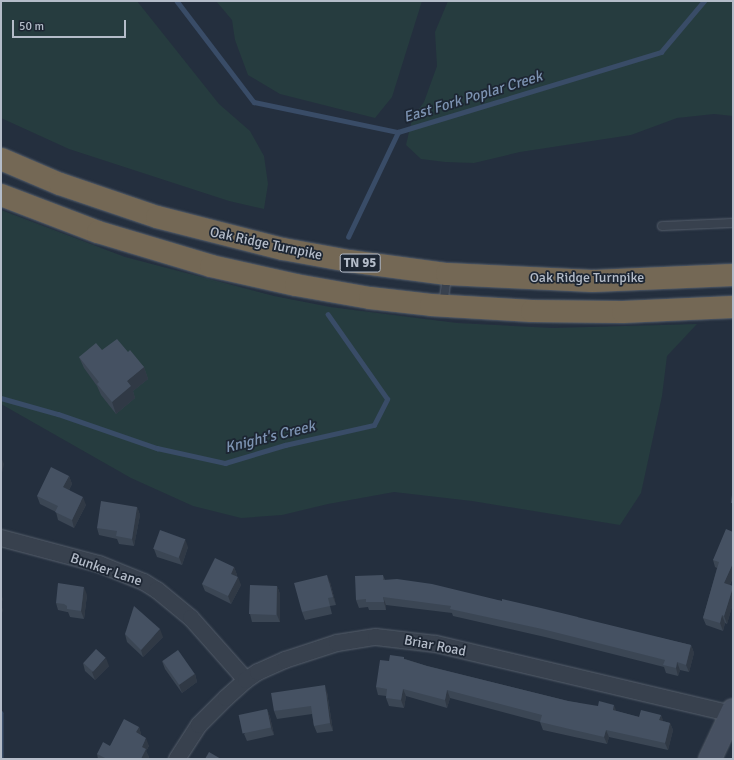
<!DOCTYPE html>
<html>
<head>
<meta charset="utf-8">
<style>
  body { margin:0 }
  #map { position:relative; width:734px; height:760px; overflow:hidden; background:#242f3e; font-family:Signika,sans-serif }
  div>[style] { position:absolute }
  .green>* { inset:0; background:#263c3f }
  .stream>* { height:4.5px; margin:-2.25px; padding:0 2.25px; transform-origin:2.25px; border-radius:2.25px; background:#394c67 }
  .roads { filter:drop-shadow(0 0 1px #565f6c) drop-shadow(0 0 1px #565f6c) }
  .lane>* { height:8px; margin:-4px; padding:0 4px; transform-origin:4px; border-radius:4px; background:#38414e }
  .street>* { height:16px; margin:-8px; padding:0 8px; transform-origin:8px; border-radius:8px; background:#38414e }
  .secondary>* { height:22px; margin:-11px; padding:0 11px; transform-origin:11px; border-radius:11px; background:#465061 }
  .highway>* { height:22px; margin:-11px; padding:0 11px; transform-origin:11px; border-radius:11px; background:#746855 }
  .wall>* { inset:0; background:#3b4654 }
  .shaded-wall>* { inset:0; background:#303945 }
  .building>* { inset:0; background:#455162; transform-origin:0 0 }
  span { translate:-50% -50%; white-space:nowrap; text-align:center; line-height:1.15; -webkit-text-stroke:3.5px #1d2633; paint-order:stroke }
  .shield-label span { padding:1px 3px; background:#1d2633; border:1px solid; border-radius:3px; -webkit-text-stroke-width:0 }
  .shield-label { font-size:13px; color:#b4bcc9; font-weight:700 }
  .street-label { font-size:14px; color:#b4bcc9 }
  .water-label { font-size:15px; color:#7c92b1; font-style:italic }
  .frame { position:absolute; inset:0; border:2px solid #b4bcc9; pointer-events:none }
  .scale { position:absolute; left:12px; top:20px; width:114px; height:18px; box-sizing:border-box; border:2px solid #b4bcc9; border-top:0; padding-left:5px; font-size:12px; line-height:14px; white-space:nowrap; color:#b4bcc9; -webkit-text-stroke:3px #1d2633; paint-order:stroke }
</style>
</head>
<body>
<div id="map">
  <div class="green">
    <i style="clip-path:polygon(1px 1px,137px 1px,219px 104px,250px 131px,264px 156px,268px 184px,264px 209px,229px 201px,69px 149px,1px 118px)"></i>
    <i style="clip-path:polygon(216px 1px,422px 1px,392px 97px,375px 118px,280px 94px,248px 75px,235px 40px,232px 20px)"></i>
    <i style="clip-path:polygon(448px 1px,733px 1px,733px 116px,714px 114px,677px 118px,631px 135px,520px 152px,474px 163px,445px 162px,421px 159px,406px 145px,412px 119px,424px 102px,437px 66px,435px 32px)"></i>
    <i style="clip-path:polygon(1px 210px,125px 257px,274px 296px,330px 307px,457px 323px,553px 328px,697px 324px,667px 356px,662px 396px,641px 493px,620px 525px,472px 501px,394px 492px,328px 504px,282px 515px,241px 518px,193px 506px,131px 478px,1px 404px)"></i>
  </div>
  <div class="stream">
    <i style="left:177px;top:1px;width:127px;rotate:52.7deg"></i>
    <i style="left:254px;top:102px;width:147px;rotate:11.8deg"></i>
    <i style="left:398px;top:132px;width:275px;rotate:-16.9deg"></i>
    <i style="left:661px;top:52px;width:67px;rotate:-49.9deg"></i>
    <i style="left:348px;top:237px;width:116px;rotate:-64.5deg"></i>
    <i style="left:1px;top:398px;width:59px;rotate:15.7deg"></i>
    <i style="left:58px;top:414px;width:105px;rotate:19deg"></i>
    <i style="left:157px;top:448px;width:70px;rotate:12.4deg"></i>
    <i style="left:225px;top:463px;width:63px;rotate:-16.7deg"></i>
    <i style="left:285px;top:445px;width:91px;rotate:-12.7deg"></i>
    <i style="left:374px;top:425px;width:29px;rotate:-63deg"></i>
    <i style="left:387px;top:399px;width:103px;rotate:-125.1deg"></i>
    <i style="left:1px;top:713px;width:45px;rotate:90deg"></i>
  </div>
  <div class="roads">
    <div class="lane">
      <i style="left:662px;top:226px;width:71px;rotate:-2.4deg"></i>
      <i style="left:443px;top:305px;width:30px;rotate:-82deg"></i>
    </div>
    <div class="street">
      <i style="left:1px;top:538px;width:101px;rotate:14.9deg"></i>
      <i style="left:99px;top:564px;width:48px;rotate:21.8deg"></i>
      <i style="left:144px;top:582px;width:15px;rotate:32deg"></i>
      <i style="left:157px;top:590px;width:44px;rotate:39.5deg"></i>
      <i style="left:191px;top:618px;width:83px;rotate:48.4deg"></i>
      <i style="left:177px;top:759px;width:40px;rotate:-57.1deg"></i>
      <i style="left:199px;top:725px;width:38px;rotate:-45deg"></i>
      <i style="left:226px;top:698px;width:27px;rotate:-42deg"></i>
      <i style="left:246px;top:680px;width:14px;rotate:-34deg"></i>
      <i style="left:258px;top:672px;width:30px;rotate:-24deg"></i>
      <i style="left:285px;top:660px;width:55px;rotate:-18.1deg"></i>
      <i style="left:337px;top:643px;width:39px;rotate:-9deg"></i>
      <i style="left:376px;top:637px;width:60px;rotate:6.7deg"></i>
      <i style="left:436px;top:644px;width:303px;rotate:13.3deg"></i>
    </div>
    <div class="secondary">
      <i style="left:710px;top:759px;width:54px;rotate:-64.9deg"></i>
    </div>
    <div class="highway">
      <i style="left:1px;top:159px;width:64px;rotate:23deg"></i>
      <i style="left:60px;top:184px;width:102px;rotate:18.8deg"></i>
      <i style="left:157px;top:217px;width:130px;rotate:14.3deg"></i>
      <i style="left:283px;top:249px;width:67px;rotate:10.3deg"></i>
      <i style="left:349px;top:261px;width:99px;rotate:7.6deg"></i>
      <i style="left:447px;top:274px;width:145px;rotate:2.8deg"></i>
      <i style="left:592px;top:281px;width:141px;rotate:-2.4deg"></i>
      <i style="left:1px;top:195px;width:104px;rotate:20.9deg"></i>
      <i style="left:98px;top:232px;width:118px;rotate:16.7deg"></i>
      <i style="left:211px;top:266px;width:87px;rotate:12.6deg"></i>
      <i style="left:296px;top:285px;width:75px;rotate:10deg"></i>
      <i style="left:370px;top:298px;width:61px;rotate:6.5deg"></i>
      <i style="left:431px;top:305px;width:101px;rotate:3.4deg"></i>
      <i style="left:532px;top:311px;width:91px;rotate:0.6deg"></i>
      <i style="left:623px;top:312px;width:110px;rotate:-2.6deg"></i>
    </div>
  </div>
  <div class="wall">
    <i style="clip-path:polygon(102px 350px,128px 352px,144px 367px,148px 379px,133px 391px,135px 398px,116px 414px,101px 395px,97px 386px,84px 368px,79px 357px)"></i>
    <i style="clip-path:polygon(69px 476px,72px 484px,69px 490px,86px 505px,74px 528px,58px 520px,56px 512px,40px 504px,37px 496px)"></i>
    <i style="clip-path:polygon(137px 507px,140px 515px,134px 546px,119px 544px,117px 539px,99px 535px,97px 528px)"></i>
    <i style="clip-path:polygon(733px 532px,733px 577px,730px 585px,733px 587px,733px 603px,727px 624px,725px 623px,723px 631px,706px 625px,703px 618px,717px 568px,715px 567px,713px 560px)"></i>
    <i style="clip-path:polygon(188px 547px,182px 565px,157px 557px,154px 549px)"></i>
    <i style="clip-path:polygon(234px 567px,237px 575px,236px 576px,241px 585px,231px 604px,205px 591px,202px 584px)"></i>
    <i style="clip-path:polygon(383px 575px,385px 580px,502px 601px,691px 645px,694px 653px,689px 672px,680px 670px,678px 676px,666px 673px,664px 667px,545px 637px,453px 616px,452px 613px,386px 605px,386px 610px,369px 610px,368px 607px,359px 608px,356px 600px)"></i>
    <i style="clip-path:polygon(330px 582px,336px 605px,330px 606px,332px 614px,305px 620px,302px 612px)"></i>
    <i style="clip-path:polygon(277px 586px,280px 594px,280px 622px,252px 622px,250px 614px)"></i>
    <i style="clip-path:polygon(87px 595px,84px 619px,70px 617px,68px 612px,67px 612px,58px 610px,56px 603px)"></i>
    <i style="clip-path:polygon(125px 634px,163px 637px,143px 657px,127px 642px)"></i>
    <i style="clip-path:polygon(405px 659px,427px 666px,568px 701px,616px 711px,639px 717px,661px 715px,663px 721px,670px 723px,673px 730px,668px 750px,609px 737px,607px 744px,543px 730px,540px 722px,450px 698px,447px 708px,406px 696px,404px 708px,389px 706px,386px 698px,386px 696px,378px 695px,376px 687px,389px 661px)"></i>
    <i style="clip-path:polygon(162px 661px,195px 674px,197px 682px,182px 693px,165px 669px)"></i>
    <i style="clip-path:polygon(83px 663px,109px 666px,95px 680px,85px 671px)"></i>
    <i style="clip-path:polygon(327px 692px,333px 731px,317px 733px,314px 726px,312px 714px,277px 719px,274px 711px)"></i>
    <i style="clip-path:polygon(267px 709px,270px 717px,274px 735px,247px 741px,244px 734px)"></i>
    <i style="clip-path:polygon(139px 727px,141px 734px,141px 735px,149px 746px,146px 751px,149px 757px,148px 759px,98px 759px,97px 754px)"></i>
  </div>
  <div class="shaded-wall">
    <i style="clip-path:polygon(144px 367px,148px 379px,133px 391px,135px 398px,116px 414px,112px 402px,127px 381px)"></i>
    <i style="clip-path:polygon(1px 457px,4px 464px,1px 477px)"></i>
    <i style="clip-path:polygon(69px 476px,72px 484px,66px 495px,63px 487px)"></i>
    <i style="clip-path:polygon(83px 497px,86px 505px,74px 528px,72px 520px)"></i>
    <i style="clip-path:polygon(137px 507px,140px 515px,134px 546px,132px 539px)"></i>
    <i style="clip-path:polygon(185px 539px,188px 547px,182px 565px,179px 557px)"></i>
    <i style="clip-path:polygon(733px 563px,733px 577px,727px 591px,724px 583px)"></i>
    <i style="clip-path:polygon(234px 567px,237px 575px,234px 581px,231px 574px)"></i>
    <i style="clip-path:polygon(327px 575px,330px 582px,336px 605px,333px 597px)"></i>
    <i style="clip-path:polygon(238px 577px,241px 585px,231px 604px,228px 596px)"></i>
    <i style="clip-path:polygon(277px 586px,280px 594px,280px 622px,277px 615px)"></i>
    <i style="clip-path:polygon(84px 587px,87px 595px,84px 619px,81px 611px)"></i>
    <i style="clip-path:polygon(733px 587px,733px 603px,727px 624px,724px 616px)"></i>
    <i style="clip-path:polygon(1px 595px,3px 599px,1px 604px)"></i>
    <i style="clip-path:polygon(383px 597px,386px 605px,386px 610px,384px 602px)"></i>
    <i style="clip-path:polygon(1px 605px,3px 610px,1px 616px)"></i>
    <i style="clip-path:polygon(722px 615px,725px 623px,723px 631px,720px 623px)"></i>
    <i style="clip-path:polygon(160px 629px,163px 637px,143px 657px,141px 650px)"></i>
    <i style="clip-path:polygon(691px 645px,694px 653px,689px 672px,686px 665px)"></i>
    <i style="clip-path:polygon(106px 658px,109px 666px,95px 680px,92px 672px)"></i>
    <i style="clip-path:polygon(677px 662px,680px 670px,678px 676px,676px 668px)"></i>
    <i style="clip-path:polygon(195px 674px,197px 682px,182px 693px,179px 685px)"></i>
    <i style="clip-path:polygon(325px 685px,327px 692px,333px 731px,330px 723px)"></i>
    <i style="clip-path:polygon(403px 689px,406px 696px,404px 708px,401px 700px)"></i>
    <i style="clip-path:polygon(447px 690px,450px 698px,447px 708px,445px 700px)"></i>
    <i style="clip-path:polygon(614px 705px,617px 713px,613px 710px)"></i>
    <i style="clip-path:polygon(267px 709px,270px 717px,274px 735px,271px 728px)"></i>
    <i style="clip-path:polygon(661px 715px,664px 723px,659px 720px)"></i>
    <i style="clip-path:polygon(670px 723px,673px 730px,668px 750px,665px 743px)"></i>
    <i style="clip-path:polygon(139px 727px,141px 734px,138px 740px,136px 732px)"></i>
    <i style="clip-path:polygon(606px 730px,609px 737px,607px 744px,604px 737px)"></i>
    <i style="clip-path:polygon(146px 738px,149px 746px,146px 751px,149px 757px,148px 759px,141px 759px,142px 747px)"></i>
  </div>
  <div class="building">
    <i style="clip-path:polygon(117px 339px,128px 352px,130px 350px,144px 367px,127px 381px,131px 386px,112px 402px,97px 384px,99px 382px,79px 357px,96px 343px,102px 350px)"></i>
    <i style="clip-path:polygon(733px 420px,733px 432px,732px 432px)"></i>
    <i style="clip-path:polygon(51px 467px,69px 476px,63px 487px,83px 497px,72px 520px,55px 512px,58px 506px,37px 496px)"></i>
    <i style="clip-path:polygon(733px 487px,733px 503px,731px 503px)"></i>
    <i style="clip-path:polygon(101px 501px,137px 507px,132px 539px,116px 536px,117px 531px,97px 528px)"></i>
    <i style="clip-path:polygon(726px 529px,733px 532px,733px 563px,724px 583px,733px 586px,733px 587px,724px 616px,722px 615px,720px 623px,703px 618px,719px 562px,713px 560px)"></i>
    <i style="left:160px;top:530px;width:27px;height:20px;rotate:20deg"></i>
    <i style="clip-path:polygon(215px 558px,234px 567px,231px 574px,238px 577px,228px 596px,202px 584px)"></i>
    <i style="clip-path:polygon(327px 575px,333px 597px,328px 598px,330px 606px,302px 612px,294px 583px)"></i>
    <i style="clip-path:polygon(383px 575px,383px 580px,397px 579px,432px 584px,502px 601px,502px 599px,541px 608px,691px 645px,686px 665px,677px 662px,676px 668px,663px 665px,665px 660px,542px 629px,450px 609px,451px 606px,383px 597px,384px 602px,366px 602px,366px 599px,356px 600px,355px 576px)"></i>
    <i style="clip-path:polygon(58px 583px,84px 587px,81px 611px,67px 609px,67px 606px,64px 604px,56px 603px)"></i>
    <i style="left:250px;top:585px;width:27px;height:29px;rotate:2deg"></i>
    <i style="clip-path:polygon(134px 606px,160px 629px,141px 650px,125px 634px)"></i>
    <i style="left:96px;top:649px;width:13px;height:19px;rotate:42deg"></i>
    <i style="left:178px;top:650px;width:29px;height:19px;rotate:55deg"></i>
    <i style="clip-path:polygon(390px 655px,404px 657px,404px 659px,427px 666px,568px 701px,598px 706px,599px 701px,614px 705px,613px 710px,639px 717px,641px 710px,661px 715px,659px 720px,670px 723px,665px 743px,606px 730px,604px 737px,540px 722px,542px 715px,447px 690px,445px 700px,403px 689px,401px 700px,386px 698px,387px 689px,376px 687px,380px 660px,389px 661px)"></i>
    <i style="clip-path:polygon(325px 685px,330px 723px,314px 726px,311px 706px,274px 711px,271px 693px)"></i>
    <i style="left:267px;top:709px;width:19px;height:29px;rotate:78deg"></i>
    <i style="clip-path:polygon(124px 719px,139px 727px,136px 732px,146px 738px,142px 747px,146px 749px,141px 759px,104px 759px,105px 758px,97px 754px,103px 742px,110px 746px)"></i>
    <i style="clip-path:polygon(209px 752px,221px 759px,205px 759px)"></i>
  </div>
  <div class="shield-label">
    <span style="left:360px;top:263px">TN 95</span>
  </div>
  <div class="street-label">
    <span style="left:266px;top:244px;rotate:12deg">Oak Ridge Turnpike</span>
    <span style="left:587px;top:278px">Oak Ridge Turnpike</span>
    <span style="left:106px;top:570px;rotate:19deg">Bunker Lane</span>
    <span style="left:435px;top:646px;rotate:11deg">Briar Road</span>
  </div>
  <div class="water-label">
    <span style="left:473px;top:97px;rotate:-17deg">East Fork Poplar Creek</span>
    <span style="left:270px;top:437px;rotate:-14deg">Knight's Creek</span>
  </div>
  <div class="frame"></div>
  <div class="scale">50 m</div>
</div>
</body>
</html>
